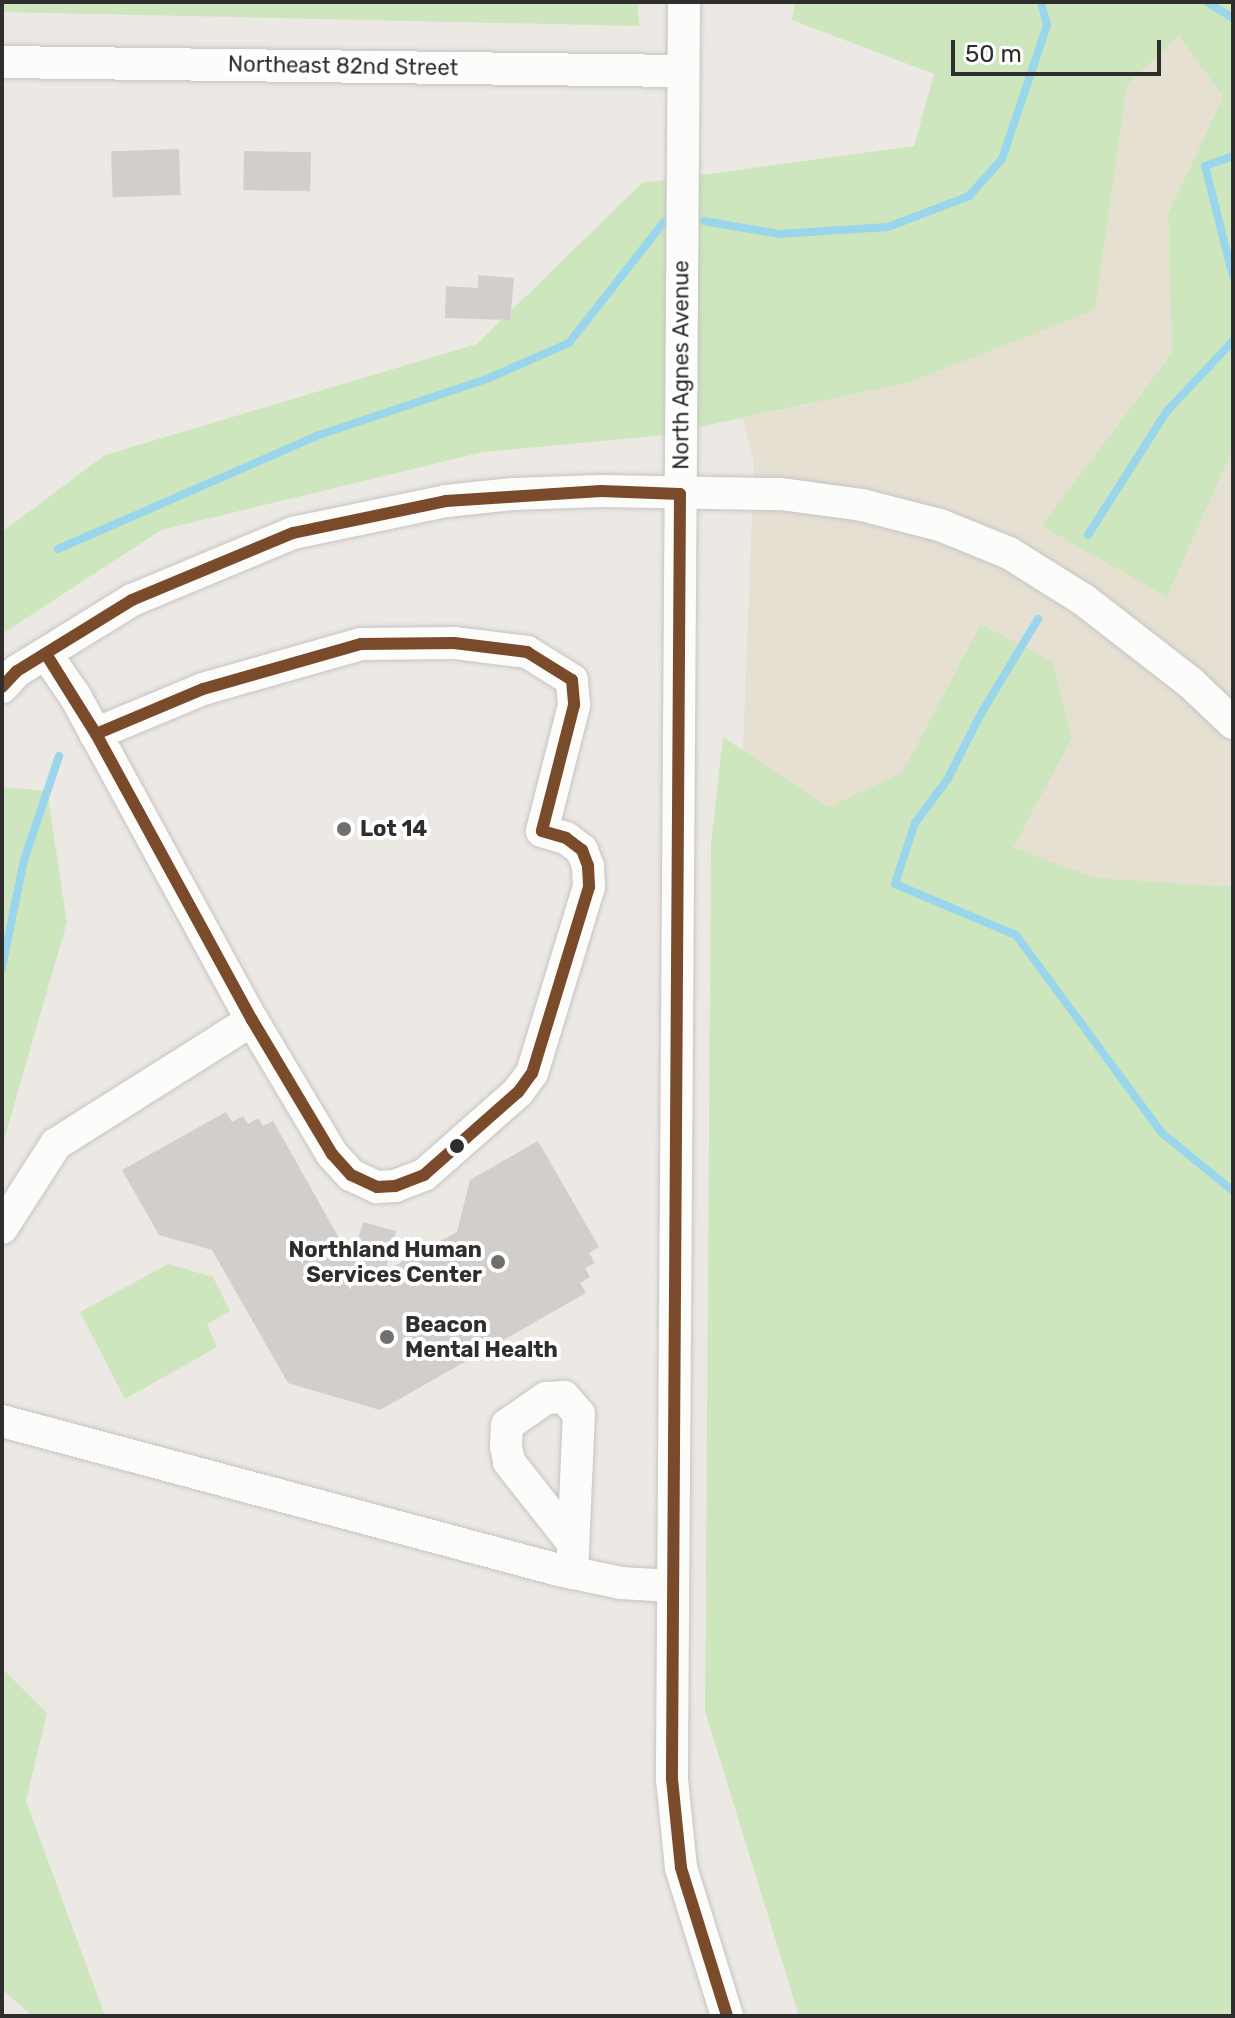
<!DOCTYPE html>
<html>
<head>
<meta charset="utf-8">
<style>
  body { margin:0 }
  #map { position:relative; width:1235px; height:2018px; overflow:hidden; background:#ece8e4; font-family:Rubik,sans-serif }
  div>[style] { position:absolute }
  .education>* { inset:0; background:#e6e0d3 }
  .green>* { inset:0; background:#cee6be }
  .stream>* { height:8px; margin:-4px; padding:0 4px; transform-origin:4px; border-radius:4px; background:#99d6ec }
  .building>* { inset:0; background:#d1cecb; transform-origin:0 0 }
  .roads { filter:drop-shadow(0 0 2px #c5c4c5) drop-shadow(0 0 2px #c5c4c5) }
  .minor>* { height:32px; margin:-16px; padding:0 16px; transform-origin:16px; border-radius:16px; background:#fcfcfb }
  .bus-1>* { height:12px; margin:-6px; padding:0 6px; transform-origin:6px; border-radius:6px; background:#7a4b2a }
  .dots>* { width:22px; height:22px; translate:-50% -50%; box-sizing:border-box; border:4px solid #fff; border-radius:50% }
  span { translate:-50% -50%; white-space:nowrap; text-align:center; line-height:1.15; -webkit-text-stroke:8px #fff; paint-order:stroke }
  .street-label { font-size:22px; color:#2e2e2e }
  .poi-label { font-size:22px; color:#2e2e2e; font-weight:700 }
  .left { translate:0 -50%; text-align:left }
  .right { translate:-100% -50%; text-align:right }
  .frame { position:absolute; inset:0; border:4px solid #2e2e2e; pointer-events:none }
  .scale { position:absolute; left:951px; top:40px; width:210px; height:36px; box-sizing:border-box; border:4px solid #2e2e2e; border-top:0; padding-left:10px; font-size:24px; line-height:28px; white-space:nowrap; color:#2e2e2e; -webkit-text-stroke:6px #fff; paint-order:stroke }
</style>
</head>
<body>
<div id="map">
  <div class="education">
    <i style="clip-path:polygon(1179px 34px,1223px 97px,1168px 214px,1172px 353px,1041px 526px,1167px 597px,1233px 449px,1233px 2016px,742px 774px,754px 462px,743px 418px,888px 387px,1095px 310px,1127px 85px)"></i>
  </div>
  <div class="green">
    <i style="clip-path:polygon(2px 2px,638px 2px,639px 26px,2px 12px)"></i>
    <i style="clip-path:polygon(795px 2px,1233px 2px,1233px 449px,1167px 597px,1041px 526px,1172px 353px,1168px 214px,1223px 97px,1179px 35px,1127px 85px,1095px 310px,907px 383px,656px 436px,483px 452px,161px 530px,2px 634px,2px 532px,105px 455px,477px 344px,642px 183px,914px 146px,934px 74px,792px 20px)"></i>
    <i style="clip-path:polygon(981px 624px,1053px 662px,1072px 738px,1013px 848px,1097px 878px,1233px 887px,1233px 2016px,799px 2016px,705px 1711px,711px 843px,723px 737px,828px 807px,902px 773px)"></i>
    <i style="clip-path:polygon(2px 787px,47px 791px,67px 922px,2px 1147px)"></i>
    <i style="clip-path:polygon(168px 1264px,213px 1277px,230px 1311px,207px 1324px,217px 1347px,125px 1399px,80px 1312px)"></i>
    <i style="clip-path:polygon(2px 1668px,47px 1713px,26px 1801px,105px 2016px,32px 2016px,2px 1989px)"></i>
  </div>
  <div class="stream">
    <i style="left:1207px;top:2px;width:31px;rotate:32deg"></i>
    <i style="left:1233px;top:156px;width:30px;rotate:160deg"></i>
    <i style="left:1205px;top:166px;width:114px;rotate:75.8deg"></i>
    <i style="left:704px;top:221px;width:76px;rotate:9.8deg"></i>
    <i style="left:779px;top:234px;width:109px;rotate:-3.7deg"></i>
    <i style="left:888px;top:227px;width:87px;rotate:-20.9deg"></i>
    <i style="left:969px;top:196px;width:50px;rotate:-48.3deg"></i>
    <i style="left:1002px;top:159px;width:141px;rotate:-71.4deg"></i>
    <i style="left:1047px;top:25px;width:24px;rotate:-105deg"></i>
    <i style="left:1088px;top:535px;width:147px;rotate:-57.5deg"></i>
    <i style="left:1167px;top:411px;width:96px;rotate:-46.7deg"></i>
    <i style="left:58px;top:549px;width:285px;rotate:-23.6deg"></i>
    <i style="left:319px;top:435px;width:179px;rotate:-18.5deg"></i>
    <i style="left:489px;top:378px;width:87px;rotate:-23.6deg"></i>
    <i style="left:569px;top:343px;width:154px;rotate:-51.9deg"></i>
    <i style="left:1038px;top:619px;width:109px;rotate:121.1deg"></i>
    <i style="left:982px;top:712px;width:76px;rotate:117.2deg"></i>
    <i style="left:947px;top:780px;width:54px;rotate:126.7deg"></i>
    <i style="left:915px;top:823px;width:64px;rotate:108.2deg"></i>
    <i style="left:895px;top:884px;width:131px;rotate:22.9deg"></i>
    <i style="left:1016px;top:935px;width:246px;rotate:53.6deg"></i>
    <i style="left:1162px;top:1133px;width:92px;rotate:39.2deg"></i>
    <i style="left:2px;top:968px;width:110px;rotate:-78.5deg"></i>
    <i style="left:24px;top:860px;width:110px;rotate:-71.4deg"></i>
  </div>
  <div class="building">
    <i style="left:179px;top:149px;width:46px;height:68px;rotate:88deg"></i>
    <i style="left:244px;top:151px;width:67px;height:39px;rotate:1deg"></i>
    <i style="clip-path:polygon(478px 275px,514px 278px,510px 320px,445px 318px,446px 286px,478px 288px)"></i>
    <i style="clip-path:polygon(226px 1112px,232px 1122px,243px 1116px,248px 1124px,258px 1118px,263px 1126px,273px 1121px,352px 1261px,363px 1222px,396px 1231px,385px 1271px,457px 1232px,470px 1180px,538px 1141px,599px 1247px,589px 1253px,595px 1263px,585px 1268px,590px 1277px,580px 1283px,586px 1293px,380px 1410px,288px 1383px,212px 1250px,159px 1235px,122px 1170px)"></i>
  </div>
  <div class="roads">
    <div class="minor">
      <i style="left:684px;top:2px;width:1777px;rotate:90.39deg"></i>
      <i style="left:672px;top:1779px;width:89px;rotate:84.2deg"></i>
      <i style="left:681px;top:1868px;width:155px;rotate:72.7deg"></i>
      <i style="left:2px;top:62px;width:681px;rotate:0.76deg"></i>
      <i style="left:46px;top:654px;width:51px;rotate:55.4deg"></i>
      <i style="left:75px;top:696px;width:369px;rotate:61.4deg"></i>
      <i style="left:252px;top:1020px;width:156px;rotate:59.2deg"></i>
      <i style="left:332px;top:1154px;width:28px;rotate:48deg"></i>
      <i style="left:351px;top:1175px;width:29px;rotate:25deg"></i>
      <i style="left:377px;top:1187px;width:18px;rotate:-3deg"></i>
      <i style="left:395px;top:1186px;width:31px;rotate:-21deg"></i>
      <i style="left:424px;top:1175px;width:125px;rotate:-41.4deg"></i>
      <i style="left:518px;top:1092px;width:24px;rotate:-54deg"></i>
      <i style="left:532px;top:1073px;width:195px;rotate:-73deg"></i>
      <i style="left:589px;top:887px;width:21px;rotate:-93deg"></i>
      <i style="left:588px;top:866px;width:17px;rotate:-111deg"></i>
      <i style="left:582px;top:850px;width:20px;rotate:-143deg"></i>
      <i style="left:566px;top:838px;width:25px;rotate:-164deg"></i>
      <i style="left:542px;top:831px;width:130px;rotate:-75.7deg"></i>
      <i style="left:574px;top:705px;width:25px;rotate:-95deg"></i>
      <i style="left:572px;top:680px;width:53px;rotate:-148.1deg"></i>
      <i style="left:527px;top:652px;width:74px;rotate:-173deg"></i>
      <i style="left:454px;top:643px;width:93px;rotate:179.4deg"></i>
      <i style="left:361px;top:644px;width:164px;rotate:164.1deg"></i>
      <i style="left:203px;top:689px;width:117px;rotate:157.4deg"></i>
      <i style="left:2px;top:687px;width:22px;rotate:-47deg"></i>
      <i style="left:17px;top:671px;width:135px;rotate:-31.7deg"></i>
      <i style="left:132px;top:600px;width:174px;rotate:-22.6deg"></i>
      <i style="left:293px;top:533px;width:156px;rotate:-11.8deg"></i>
      <i style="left:446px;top:501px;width:67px;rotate:-6deg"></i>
      <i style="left:513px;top:494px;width:88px;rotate:-2deg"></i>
      <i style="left:601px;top:491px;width:180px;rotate:1deg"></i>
      <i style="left:781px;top:494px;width:82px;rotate:7.7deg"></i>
      <i style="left:862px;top:505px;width:81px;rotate:14.4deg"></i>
      <i style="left:940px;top:525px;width:74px;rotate:22.1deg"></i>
      <i style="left:1009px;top:553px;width:89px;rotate:32.1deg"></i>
      <i style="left:1084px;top:600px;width:135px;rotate:37.8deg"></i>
      <i style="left:1191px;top:683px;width:58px;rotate:43.6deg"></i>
      <i style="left:2px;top:1228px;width:100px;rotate:-57.3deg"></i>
      <i style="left:56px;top:1144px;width:232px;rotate:-32.3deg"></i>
      <i style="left:2px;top:1421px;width:577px;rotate:14.98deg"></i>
      <i style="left:559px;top:1570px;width:63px;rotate:11.8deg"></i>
      <i style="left:621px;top:1583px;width:51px;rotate:3.4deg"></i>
      <i style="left:572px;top:1573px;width:159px;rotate:-87.5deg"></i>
      <i style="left:579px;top:1414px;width:23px;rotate:-131deg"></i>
      <i style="left:564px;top:1397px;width:18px;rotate:177deg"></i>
      <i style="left:546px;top:1398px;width:47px;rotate:145.3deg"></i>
      <i style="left:507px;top:1425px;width:21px;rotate:93deg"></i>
      <i style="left:506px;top:1446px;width:16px;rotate:79deg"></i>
      <i style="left:509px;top:1462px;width:103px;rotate:51.7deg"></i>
    </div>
  </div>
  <div class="bus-1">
    <i style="left:680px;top:494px;width:1285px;rotate:90.36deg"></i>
    <i style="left:672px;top:1779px;width:89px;rotate:84.2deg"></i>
    <i style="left:681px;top:1868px;width:155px;rotate:72.7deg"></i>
    <i style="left:454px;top:643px;width:74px;rotate:7deg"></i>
    <i style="left:527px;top:652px;width:53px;rotate:31.9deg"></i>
    <i style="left:572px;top:680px;width:25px;rotate:85deg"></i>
    <i style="left:574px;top:705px;width:130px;rotate:104.3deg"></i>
    <i style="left:542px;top:831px;width:25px;rotate:16deg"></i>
    <i style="left:566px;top:838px;width:20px;rotate:37deg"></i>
    <i style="left:582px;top:850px;width:17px;rotate:69deg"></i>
    <i style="left:588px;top:866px;width:21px;rotate:87deg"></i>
    <i style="left:589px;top:887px;width:195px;rotate:107deg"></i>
    <i style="left:532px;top:1073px;width:24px;rotate:126deg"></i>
    <i style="left:518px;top:1092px;width:125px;rotate:138.6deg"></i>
    <i style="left:424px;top:1175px;width:31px;rotate:159deg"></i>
    <i style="left:395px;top:1186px;width:18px;rotate:177deg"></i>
    <i style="left:377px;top:1187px;width:29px;rotate:-155deg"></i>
    <i style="left:351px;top:1175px;width:28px;rotate:-132deg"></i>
    <i style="left:332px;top:1154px;width:156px;rotate:-120.8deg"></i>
    <i style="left:252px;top:1020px;width:326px;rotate:-118.6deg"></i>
    <i style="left:96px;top:734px;width:116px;rotate:-22.8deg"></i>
    <i style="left:203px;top:689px;width:164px;rotate:-15.9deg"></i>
    <i style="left:361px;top:644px;width:93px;rotate:-0.6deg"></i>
    <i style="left:46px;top:654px;width:94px;rotate:58deg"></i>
    <i style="left:2px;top:687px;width:22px;rotate:-47deg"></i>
    <i style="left:17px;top:671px;width:135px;rotate:-31.7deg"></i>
    <i style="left:132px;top:600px;width:174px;rotate:-22.6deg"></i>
    <i style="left:293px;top:533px;width:156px;rotate:-11.8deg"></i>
    <i style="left:446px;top:501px;width:155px;rotate:-3.7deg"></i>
    <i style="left:601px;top:491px;width:79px;rotate:2.2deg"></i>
  </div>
  <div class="dots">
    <i style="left:344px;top:829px;background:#706f6e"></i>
    <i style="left:457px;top:1146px;background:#2e2e2e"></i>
    <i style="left:498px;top:1262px;background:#706f6e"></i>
    <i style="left:387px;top:1337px;background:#706f6e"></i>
  </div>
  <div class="street-label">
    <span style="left:343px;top:66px;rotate:1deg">Northeast 82nd Street</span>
    <span style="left:681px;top:365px;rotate:-90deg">North Agnes Avenue</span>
  </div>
  <div class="poi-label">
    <span class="left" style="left:360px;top:829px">Lot 14</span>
    <span class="right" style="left:482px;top:1262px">Northland Human<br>Services Center</span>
    <span class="left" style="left:405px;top:1337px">Beacon<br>Mental Health</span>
  </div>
  <div class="frame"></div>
  <div class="scale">50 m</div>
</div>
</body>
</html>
